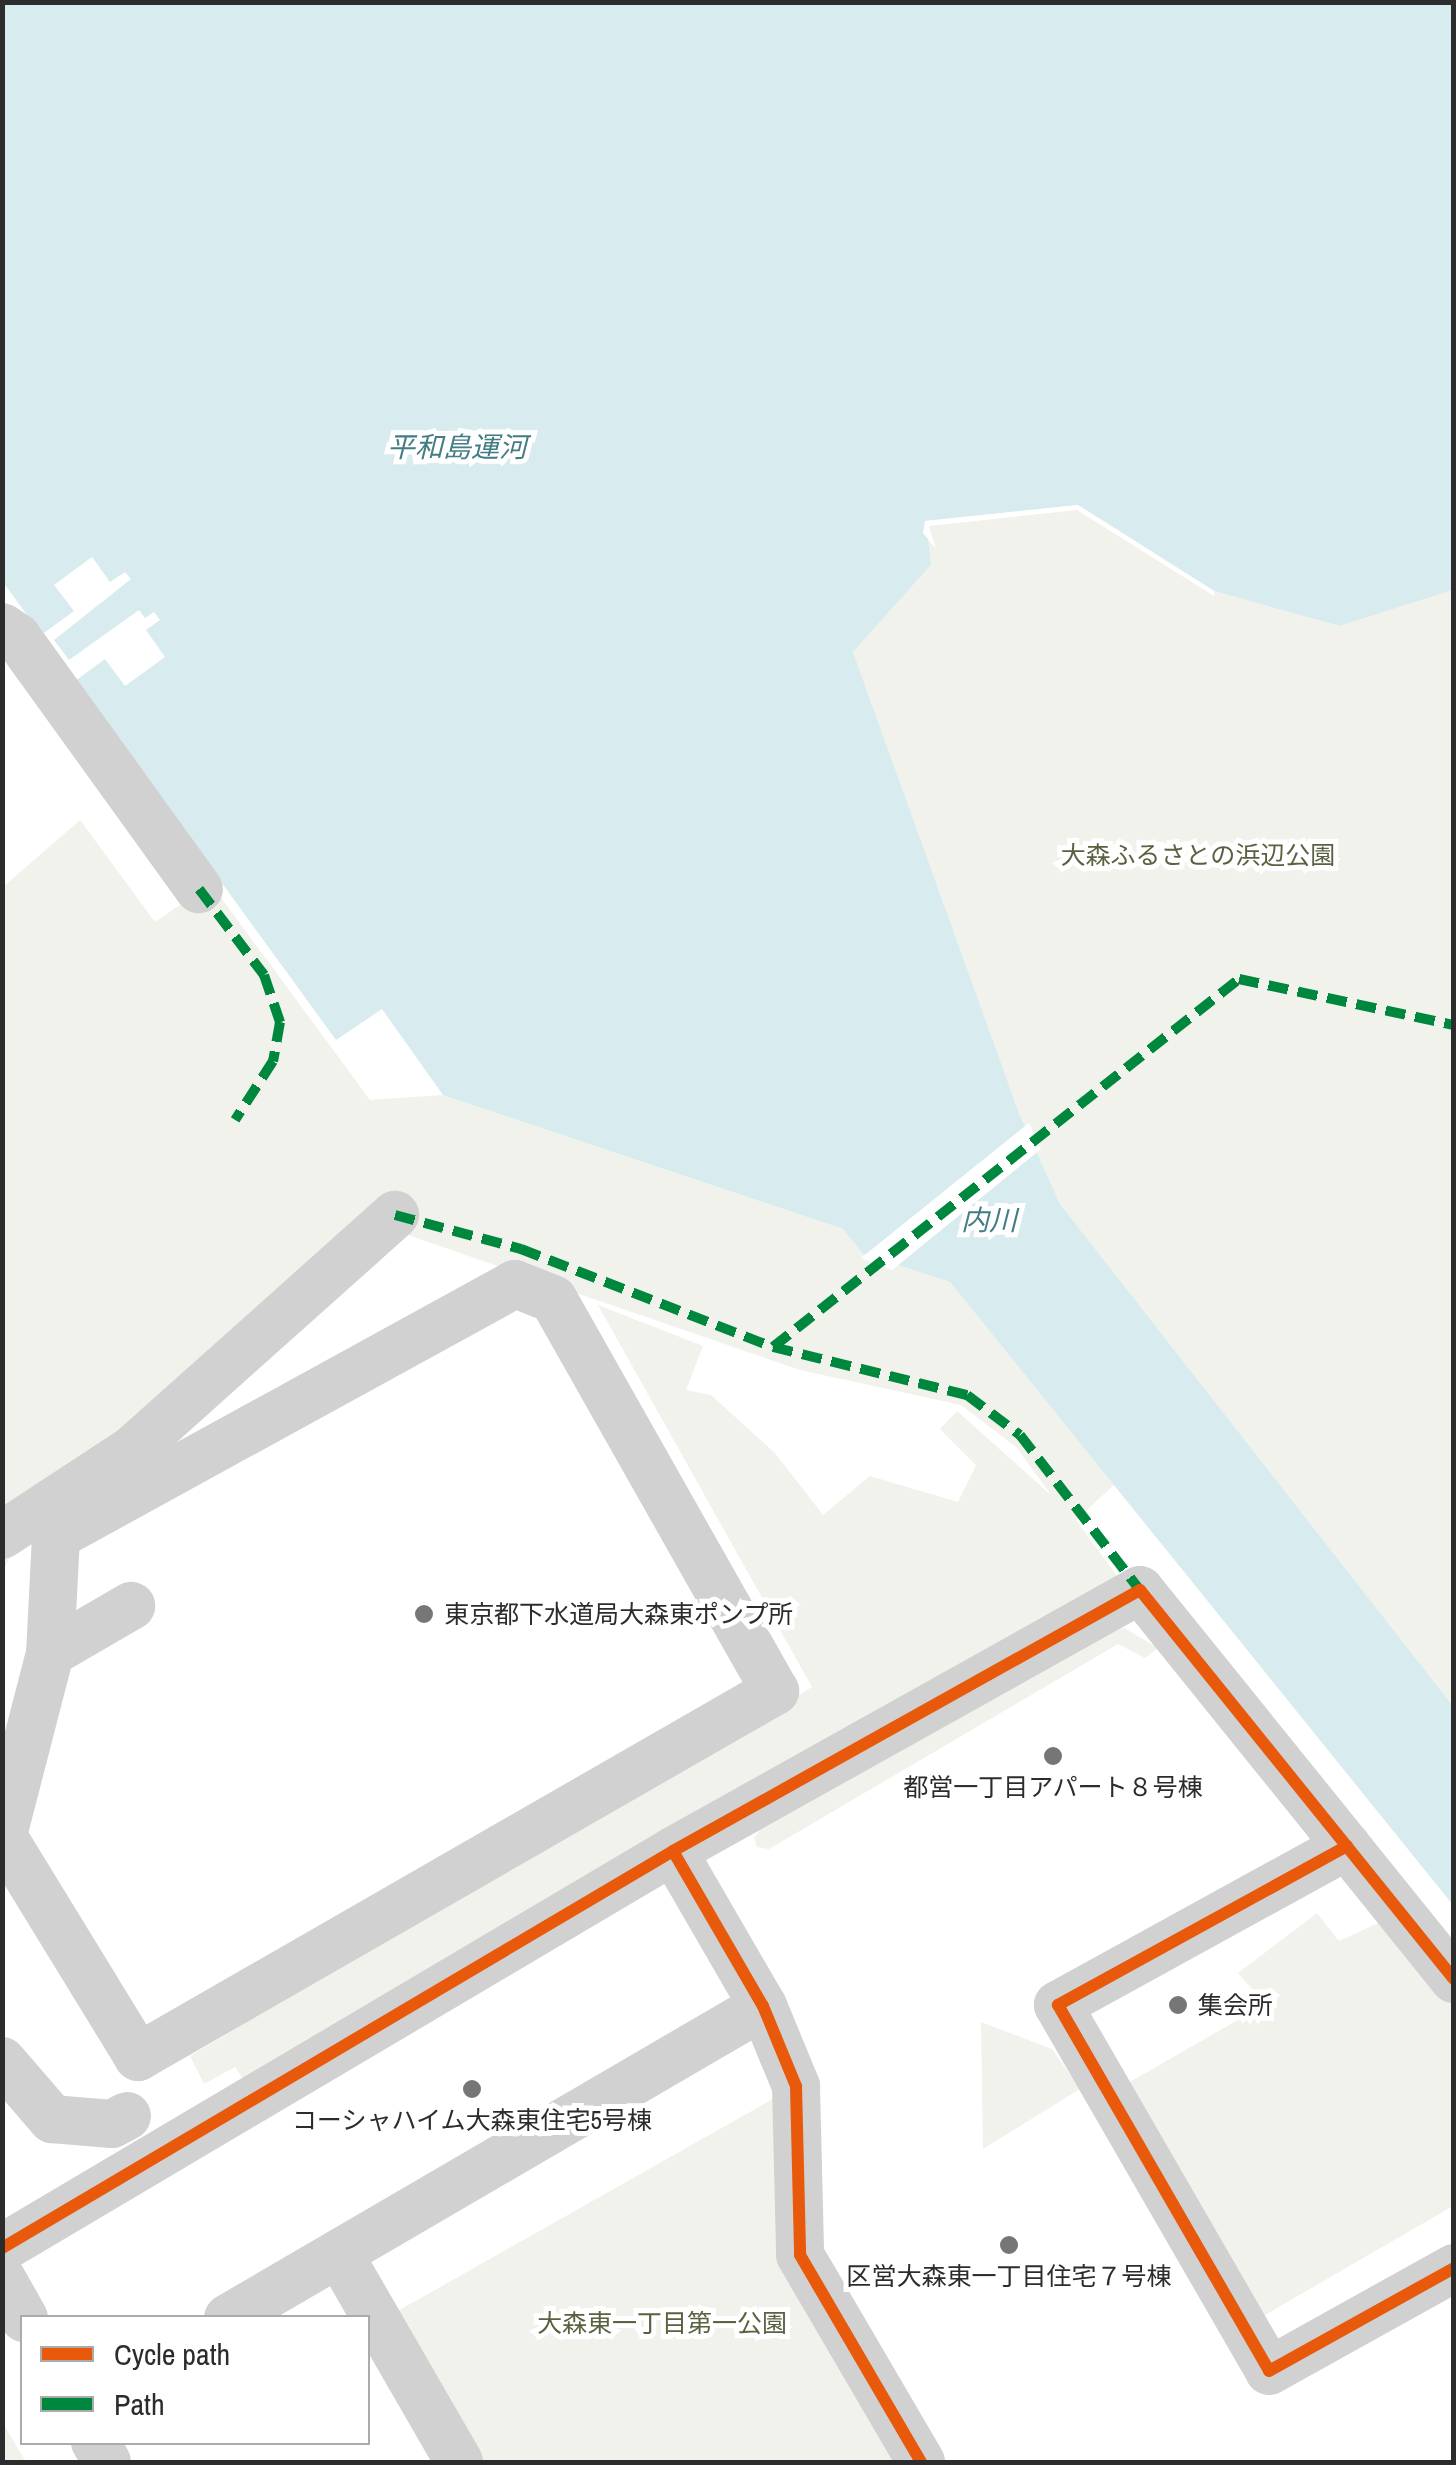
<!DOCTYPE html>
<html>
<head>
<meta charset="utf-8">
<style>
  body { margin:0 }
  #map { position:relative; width:1456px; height:2465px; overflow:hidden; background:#fff; font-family:"Archivo Narrow","Noto Sans JP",sans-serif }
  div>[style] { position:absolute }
  .green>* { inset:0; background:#f1f2eb }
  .water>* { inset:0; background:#d8ebee }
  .pier>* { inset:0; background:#fff }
  .minor>* { height:48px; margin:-24px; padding:0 24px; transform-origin:24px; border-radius:24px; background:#d1d1d1 }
  .quiet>* { height:10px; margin-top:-5px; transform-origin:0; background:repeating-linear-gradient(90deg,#00873e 0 20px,transparent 0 30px) }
  .cycleway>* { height:12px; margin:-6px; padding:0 6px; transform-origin:6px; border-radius:6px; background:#e8590c }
  .dots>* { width:28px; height:28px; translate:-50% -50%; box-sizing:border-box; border:5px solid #fff; border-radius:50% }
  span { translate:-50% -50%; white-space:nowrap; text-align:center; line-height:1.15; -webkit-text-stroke:10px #fff; paint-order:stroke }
  .park-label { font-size:25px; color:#59623e }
  .poi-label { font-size:25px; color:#2c2c2c }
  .left { translate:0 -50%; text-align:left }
  .water-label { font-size:28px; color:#437d84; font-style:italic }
  .frame { position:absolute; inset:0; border:5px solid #2c2c2c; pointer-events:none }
  .legend { position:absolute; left:20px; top:2315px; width:350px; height:130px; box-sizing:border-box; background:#fff; border:2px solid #ababab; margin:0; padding:12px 18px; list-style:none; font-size:30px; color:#2c2c2c }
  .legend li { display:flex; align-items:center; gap:20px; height:50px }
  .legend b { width:50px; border:2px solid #ababab }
</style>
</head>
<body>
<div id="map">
  <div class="green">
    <i style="clip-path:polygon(1078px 505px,1214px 591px,1338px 626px,1453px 590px,1453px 1706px,1060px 1204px,1019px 1113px,853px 652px,931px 565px,925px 521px)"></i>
    <i style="clip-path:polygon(80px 820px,155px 922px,211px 884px,370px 1100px,443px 1095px,843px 1229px,863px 1254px,950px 1282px,1114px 1485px,1076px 1520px,1121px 1581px,252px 2093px,235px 2067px,204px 2084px,190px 2056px,812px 1687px,598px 1305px,703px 1346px,686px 1390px,711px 1395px,775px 1453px,823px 1515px,870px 1476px,958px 1502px,976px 1465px,940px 1429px,957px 1411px,1051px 1495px,1016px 1447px,961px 1405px,800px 1370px,408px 1235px,143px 1457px,25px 1530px,3px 1570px,3px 887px)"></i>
    <i style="clip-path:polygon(1124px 1628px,1158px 1648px,1145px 1658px,1118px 1644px,769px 1849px,757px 1847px,754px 1838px,763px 1825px,1099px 1633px)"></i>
    <i style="clip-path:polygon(1317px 1913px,1339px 1941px,1389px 1918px,1453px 2001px,1453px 2206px,1258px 2319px,1121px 2087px,1257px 2009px,1259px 1997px,1238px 1973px)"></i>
    <i style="clip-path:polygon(981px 2022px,1052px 2049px,1080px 2089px,983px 2149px)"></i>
    <i style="clip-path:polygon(785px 2092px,790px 2265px,905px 2462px,475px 2462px,389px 2316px)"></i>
    <i style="clip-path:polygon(3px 2423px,26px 2462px,3px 2462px)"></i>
  </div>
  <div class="water">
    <i style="clip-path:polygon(2px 3px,1453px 3px,1453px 590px,1339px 626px,1214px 591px,1078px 505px,926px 521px,931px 565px,853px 652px,1019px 1113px,1060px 1204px,1453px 1706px,1453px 1905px,950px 1282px,863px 1254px,843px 1229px,443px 1095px,382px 1009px,336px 1040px,3px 582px)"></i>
  </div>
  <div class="pier">
    <i style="clip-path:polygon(1078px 505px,1214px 591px,1214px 596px,1077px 510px,929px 526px,936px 549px,923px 533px,925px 521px)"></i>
    <i style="clip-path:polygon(92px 557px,110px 582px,125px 572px,131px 579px,54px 640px,69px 660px,139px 610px,145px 618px,154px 612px,160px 620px,146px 630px,165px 657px,125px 686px,105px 659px,71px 684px,37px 638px,74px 611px,54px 585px)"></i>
    <i style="clip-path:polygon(1029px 1123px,1041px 1149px,892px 1270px,861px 1258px)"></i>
  </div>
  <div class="minor">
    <i style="left:2px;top:627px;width:18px;rotate:34deg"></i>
    <i style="left:17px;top:637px;width:311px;rotate:54.2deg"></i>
    <i style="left:2px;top:1535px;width:155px;rotate:-33.2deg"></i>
    <i style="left:132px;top:1450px;width:353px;rotate:-41.8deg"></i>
    <i style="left:4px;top:1838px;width:257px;rotate:58.5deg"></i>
    <i style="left:138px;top:2057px;width:735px;rotate:-29.88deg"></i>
    <i style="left:775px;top:1691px;width:450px;rotate:-119.5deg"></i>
    <i style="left:553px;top:1299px;width:41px;rotate:-158.5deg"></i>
    <i style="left:515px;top:1284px;width:524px;rotate:151.23deg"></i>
    <i style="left:56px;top:1536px;width:117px;rotate:92.9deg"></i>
    <i style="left:2px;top:1839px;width:192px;rotate:-75.5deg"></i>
    <i style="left:50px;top:1653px;width:94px;rotate:-30.1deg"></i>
    <i style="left:1347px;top:1846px;width:330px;rotate:151.2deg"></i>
    <i style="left:1058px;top:2005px;width:422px;rotate:60deg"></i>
    <i style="left:1269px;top:2371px;width:212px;rotate:-29.1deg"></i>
    <i style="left:673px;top:1851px;width:179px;rotate:59.9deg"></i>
    <i style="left:763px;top:2006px;width:87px;rotate:67.6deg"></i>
    <i style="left:796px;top:2086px;width:169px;rotate:88.6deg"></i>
    <i style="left:800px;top:2255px;width:240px;rotate:59.7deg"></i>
    <i style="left:2px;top:2061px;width:77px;rotate:49.2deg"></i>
    <i style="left:52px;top:2119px;width:60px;rotate:4.8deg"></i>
    <i style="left:112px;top:2124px;width:17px;rotate:-28deg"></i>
    <i style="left:2px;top:2248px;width:780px;rotate:-30.61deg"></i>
    <i style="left:673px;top:1851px;width:535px;rotate:-29.2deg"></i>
    <i style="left:1140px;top:1590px;width:500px;rotate:51.1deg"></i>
    <i style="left:339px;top:2254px;width:240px;rotate:60deg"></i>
    <i style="left:2px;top:2279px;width:45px;rotate:60.6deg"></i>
    <i style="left:228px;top:2318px;width:619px;rotate:-30.25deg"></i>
    <i style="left:95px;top:2442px;width:23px;rotate:59deg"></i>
  </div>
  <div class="quiet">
    <i style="left:199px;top:889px;width:108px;rotate:52.9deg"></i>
    <i style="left:264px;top:975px;width:50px;rotate:71.2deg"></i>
    <i style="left:280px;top:1022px;width:40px;rotate:100deg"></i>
    <i style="left:273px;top:1061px;width:70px;rotate:122.8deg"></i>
    <i style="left:395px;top:1215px;width:131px;rotate:15.1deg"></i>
    <i style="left:521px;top:1249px;width:270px;rotate:21.3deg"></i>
    <i style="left:773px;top:1347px;width:200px;rotate:13.9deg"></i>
    <i style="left:967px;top:1395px;width:66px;rotate:37deg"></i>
    <i style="left:1020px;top:1435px;width:196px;rotate:52.3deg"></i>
    <i style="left:773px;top:1347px;width:594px;rotate:-38.3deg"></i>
    <i style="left:1239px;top:979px;width:220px;rotate:12.1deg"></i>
  </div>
  <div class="cycleway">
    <i style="left:1347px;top:1846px;width:330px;rotate:151.2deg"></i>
    <i style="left:1058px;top:2005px;width:422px;rotate:60deg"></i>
    <i style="left:1269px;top:2371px;width:212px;rotate:-29.1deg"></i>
    <i style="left:673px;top:1851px;width:179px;rotate:59.9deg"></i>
    <i style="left:763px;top:2006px;width:87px;rotate:67.6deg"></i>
    <i style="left:796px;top:2086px;width:169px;rotate:88.6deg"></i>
    <i style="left:800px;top:2255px;width:240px;rotate:59.7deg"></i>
    <i style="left:2px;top:2248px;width:780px;rotate:-30.61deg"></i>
    <i style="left:673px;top:1851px;width:535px;rotate:-29.2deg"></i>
    <i style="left:1140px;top:1590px;width:500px;rotate:51.1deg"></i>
  </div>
  <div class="dots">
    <i style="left:424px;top:1614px;background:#767676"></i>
    <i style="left:1053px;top:1756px;background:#767676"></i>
    <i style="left:1178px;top:2005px;background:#767676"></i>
    <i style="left:472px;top:2089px;background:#767676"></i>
    <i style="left:1009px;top:2245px;background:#767676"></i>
  </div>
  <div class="park-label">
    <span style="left:1198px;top:855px">大森ふるさとの浜辺公園</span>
    <span style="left:662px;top:2323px">大森東一丁目第一公園</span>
  </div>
  <div class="poi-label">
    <span class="left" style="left:444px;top:1614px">東京都下水道局大森東ポンプ所</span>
    <span style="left:1053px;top:1787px">都営一丁目アパート８号棟</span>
    <span class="left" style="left:1198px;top:2005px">集会所</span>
    <span style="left:472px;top:2120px">コーシャハイム大森東住宅5号棟</span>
    <span style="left:1009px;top:2276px">区営大森東一丁目住宅７号棟</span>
  </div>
  <div class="water-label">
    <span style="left:457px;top:447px">平和島運河</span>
    <span style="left:989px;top:1220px">内川</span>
  </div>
  <div class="frame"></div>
  <ul class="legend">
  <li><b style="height:12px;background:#e8590c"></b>Cycle path</li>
  <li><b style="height:12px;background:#00873e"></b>Path</li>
  </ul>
</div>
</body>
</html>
